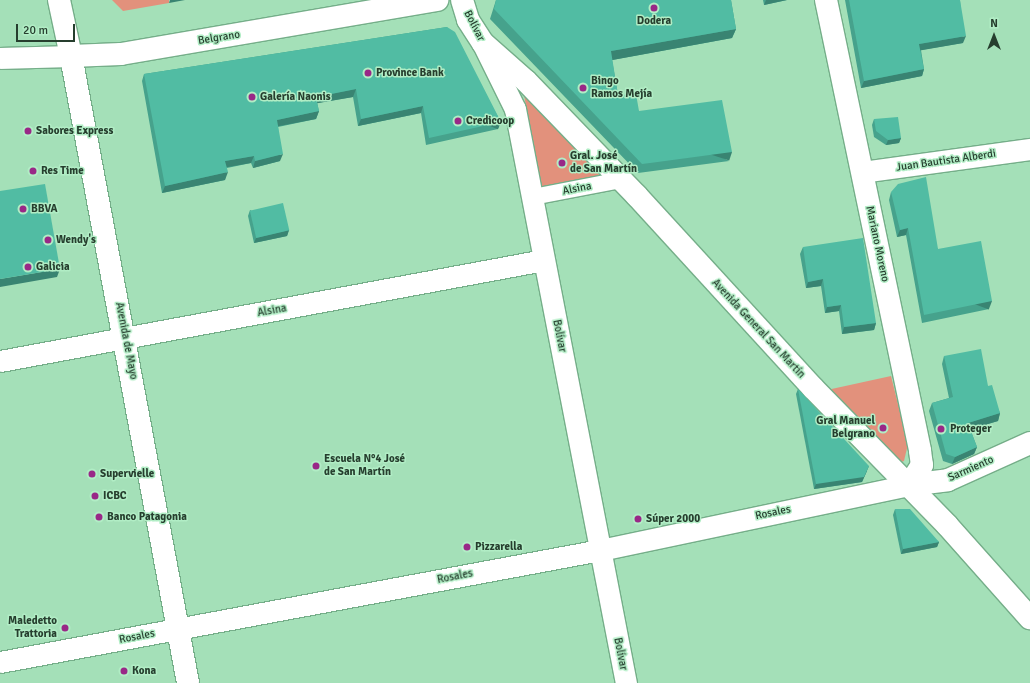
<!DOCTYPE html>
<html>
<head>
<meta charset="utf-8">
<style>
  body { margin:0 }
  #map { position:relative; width:1030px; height:683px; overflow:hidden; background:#a4e0b8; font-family:Signika,sans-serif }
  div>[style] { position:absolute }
  .green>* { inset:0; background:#e2917c }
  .roads { filter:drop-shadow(1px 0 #75ae89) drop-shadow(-1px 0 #75ae89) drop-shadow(0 1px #75ae89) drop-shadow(0 -1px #75ae89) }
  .pedestrian>* { height:16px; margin:-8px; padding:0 8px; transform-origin:8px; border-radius:8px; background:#fff }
  .minor>* { height:21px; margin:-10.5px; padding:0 10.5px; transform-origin:10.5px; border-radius:10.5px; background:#fff }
  .tertiary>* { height:22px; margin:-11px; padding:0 11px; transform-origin:11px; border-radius:11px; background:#fff }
  .secondary>* { height:22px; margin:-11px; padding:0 11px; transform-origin:11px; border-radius:11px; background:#fff }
  .primary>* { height:22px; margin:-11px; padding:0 11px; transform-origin:11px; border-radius:11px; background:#fff }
  .wall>* { inset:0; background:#46a28c }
  .shaded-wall>* { inset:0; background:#398472; transform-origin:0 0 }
  .building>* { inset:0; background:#51bca3; transform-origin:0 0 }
  .dots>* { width:11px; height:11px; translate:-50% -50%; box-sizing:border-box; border:2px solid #b1edc5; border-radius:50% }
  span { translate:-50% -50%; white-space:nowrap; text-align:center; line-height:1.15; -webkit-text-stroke:3px #b1edc5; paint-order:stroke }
  .poi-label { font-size:11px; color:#263e2e; font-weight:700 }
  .left { translate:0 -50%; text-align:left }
  .right { translate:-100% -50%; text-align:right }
  .street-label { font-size:11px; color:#263e2e }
  .north { position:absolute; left:974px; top:16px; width:40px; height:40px; -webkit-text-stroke:3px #b1edc5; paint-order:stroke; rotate:0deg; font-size:11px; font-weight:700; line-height:16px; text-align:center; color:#263e2e }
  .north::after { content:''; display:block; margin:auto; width:14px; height:18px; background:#263e2e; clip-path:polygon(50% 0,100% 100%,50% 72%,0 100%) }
  .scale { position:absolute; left:16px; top:24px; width:59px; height:18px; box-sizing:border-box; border:2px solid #263e2e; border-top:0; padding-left:5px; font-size:12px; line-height:14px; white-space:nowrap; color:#263e2e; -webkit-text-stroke:3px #b1edc5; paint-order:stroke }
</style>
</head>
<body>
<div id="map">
  <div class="green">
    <div style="clip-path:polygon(112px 0,169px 0,169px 3px,123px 11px)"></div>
    <div style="clip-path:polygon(524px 95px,529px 97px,601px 177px,544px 202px)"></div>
    <div style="clip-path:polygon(891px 376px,908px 444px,904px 461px,896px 464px,827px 390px)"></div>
  </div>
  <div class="roads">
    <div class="pedestrian">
      <div style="left:533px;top:197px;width:90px;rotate:-10.9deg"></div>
    </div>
    <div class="minor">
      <div style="left:483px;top:44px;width:72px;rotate:63.8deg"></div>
      <div style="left:515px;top:109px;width:585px;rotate:79.06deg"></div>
      <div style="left:0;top:58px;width:71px;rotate:-1.6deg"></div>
      <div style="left:862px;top:172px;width:170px;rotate:-7.8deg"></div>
      <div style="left:0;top:361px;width:553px;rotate:-10.52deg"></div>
      <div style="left:0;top:662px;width:610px;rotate:-10.57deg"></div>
      <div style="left:600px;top:550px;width:316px;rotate:-11.9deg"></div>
    </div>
    <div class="tertiary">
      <div style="left:462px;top:0;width:21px;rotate:73deg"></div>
      <div style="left:468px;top:20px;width:27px;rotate:57deg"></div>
      <div style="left:483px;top:43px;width:57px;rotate:41.5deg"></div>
      <div style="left:526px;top:81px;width:160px;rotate:46deg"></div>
      <div style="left:637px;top:196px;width:260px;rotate:47.5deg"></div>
      <div style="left:813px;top:388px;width:192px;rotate:45.6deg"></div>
      <div style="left:947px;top:525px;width:125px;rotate:48.3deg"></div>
      <div style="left:826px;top:0;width:461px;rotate:78.2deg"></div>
      <div style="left:920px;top:451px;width:14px;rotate:82deg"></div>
      <div style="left:922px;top:465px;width:24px;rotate:123deg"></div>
      <div style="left:909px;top:485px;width:39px;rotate:-7deg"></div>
      <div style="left:948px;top:480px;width:90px;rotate:-24.3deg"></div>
    </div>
    <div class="secondary">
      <div style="left:71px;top:56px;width:638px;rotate:79.43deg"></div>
    </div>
    <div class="primary">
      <div style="left:59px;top:0;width:57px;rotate:77.9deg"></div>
      <div style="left:71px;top:56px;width:50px;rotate:-2.3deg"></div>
      <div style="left:121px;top:54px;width:321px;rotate:-9.7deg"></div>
    </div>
  </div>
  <div class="wall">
    <div style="clip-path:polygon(496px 0,731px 0,736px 29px,732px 38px,612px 60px,618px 95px,639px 111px,729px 161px,638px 173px,490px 19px)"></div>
    <div style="clip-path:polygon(763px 0,787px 0,764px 5px)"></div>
    <div style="clip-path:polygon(845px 0,960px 0,963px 43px,921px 50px,924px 69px,922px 76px,861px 88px)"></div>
    <div style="clip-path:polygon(447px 27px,501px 122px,498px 129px,426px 145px,421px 113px,358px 126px,353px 97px,317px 103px,319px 111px,316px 119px,278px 127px,280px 161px,253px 168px,251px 163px,227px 168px,225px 180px,162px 193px,142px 81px,144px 74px)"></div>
    <div style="clip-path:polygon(874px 119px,901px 138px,899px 143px,886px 145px,874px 137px,872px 125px)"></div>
    <div style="clip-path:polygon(891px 192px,938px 249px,989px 309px,922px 323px,906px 235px,897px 237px,889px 200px)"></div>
    <div style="clip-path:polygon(250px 210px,289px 230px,287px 236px,254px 243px,248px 216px)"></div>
    <div style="clip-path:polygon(803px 247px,876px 323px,874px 330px,842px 334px,839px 311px,825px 313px,821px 286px,806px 288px,800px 254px)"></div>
    <div style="clip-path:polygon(944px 356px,988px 386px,1000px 413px,998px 421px,970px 429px,977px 447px,974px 454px,952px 464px,943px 461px,929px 411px,932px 403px,949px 398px,942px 364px)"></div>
    <div style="clip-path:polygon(798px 389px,867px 471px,862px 482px,814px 489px,796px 394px)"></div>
    <div style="clip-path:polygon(895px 509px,939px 542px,937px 547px,901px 554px,893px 515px)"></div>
  </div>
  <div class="shaded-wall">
    <div style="clip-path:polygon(170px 0,185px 0,169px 3px)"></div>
    <div style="clip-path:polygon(766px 0,787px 0,764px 5px)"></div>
    <div style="clip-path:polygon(736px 29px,732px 38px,607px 61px,611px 51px)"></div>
    <div style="clip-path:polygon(966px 36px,963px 43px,917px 51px,919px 44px)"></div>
    <div style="clip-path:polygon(924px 69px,922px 76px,861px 88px,864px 81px)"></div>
    <div style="clip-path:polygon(356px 89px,353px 97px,313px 104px,316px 97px)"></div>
    <div style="clip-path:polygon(423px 106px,421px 113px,358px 126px,361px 119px)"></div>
    <div style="clip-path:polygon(319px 111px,316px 119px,274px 127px,277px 120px)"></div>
    <div style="left:501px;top:122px;width:8px;height:74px;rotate:113deg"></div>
    <div style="clip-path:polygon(901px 138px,899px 143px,886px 145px,888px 140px)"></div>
    <div style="left:732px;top:152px;width:9px;height:91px;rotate:108deg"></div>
    <div style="clip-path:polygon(283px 154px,280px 161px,253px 168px,255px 161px)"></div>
    <div style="clip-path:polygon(254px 156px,251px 163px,222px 168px,225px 161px)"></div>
    <div style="clip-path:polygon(228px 172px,225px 180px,162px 193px,165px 186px)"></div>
    <div style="clip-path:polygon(908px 228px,906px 235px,897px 237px,900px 230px)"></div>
    <div style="clip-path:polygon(289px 230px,287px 236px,254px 243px,256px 238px)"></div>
    <div style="clip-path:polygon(60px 269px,57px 277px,0 287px,0 279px)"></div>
    <div style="clip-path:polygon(823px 279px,821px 286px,806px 288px,808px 282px)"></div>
    <div style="left:992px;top:301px;width:9px;height:69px;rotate:111deg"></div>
    <div style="clip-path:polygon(841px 305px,839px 311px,825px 313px,827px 307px)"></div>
    <div style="clip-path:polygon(876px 323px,874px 330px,842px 334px,844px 327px)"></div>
    <div style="clip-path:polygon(1000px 413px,998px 421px,965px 431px,968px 423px)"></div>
    <div style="clip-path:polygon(977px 447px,974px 454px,952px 464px,955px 457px)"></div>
    <div style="clip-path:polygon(869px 466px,862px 482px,814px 489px,816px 484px)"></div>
    <div style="clip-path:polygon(939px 542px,937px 547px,901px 554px,903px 549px)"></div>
  </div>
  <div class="building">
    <div style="clip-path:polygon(496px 0,731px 0,736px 29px,611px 51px,618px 95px,636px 94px,639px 111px,722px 100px,732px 152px,642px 164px,494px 9px)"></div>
    <div style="clip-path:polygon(849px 0,960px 0,966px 36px,919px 44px,924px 69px,864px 81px)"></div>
    <div style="clip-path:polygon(447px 27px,455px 32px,501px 122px,429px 138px,423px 106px,361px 119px,356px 89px,316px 97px,319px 111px,277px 120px,283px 154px,255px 161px,254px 156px,225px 161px,228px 172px,165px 186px,144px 74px)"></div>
    <div style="clip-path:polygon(898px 117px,901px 138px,888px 140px,876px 131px,874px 119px)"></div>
    <div style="clip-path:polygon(926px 177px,938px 249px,981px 241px,992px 301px,924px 315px,908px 228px,900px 230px,891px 192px,898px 184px)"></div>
    <div style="clip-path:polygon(45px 184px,60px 269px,0 279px,0 191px)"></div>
    <div style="left:283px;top:203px;width:28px;height:34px;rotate:77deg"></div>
    <div style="clip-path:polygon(863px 238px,876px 323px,844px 327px,841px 305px,827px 307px,823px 279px,808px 282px,803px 247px)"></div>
    <div style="clip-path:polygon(981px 349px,988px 386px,992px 385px,1000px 413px,968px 423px,977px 447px,955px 457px,946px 454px,932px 403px,953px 397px,944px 356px)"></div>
    <div style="clip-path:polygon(798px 389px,869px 466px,864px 477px,816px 484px)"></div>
    <div style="clip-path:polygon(895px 509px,910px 509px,939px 542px,903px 549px)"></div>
  </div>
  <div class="dots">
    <div style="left:654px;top:8px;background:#992887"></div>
    <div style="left:368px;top:73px;background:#992887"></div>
    <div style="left:583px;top:88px;background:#992887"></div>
    <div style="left:252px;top:97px;background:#992887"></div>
    <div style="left:458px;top:121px;background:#992887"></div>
    <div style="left:28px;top:131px;background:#992887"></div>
    <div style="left:562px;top:163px;background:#992887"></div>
    <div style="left:33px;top:171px;background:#992887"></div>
    <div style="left:23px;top:209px;background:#992887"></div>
    <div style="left:48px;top:240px;background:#992887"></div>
    <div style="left:28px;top:267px;background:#992887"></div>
    <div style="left:883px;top:428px;background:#992887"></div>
    <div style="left:941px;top:429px;background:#992887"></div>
    <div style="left:316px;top:466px;background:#992887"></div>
    <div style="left:92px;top:474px;background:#992887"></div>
    <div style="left:95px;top:496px;background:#992887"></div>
    <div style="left:99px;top:517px;background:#992887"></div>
    <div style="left:638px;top:519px;background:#992887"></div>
    <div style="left:467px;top:547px;background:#992887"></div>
    <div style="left:65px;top:628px;background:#992887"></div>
    <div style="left:124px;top:671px;background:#992887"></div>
  </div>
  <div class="poi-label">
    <span style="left:654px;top:21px">Dodera</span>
    <span class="left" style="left:376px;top:73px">Province Bank</span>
    <span class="left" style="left:591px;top:88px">Bingo<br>Ramos Mejía</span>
    <span class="left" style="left:260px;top:97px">Galería Naonis</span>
    <span class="left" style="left:466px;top:121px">Credicoop</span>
    <span class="left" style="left:36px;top:131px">Sabores Express</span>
    <span class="left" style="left:570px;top:163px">Gral. José<br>de San Martín</span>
    <span class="left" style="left:41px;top:171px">Res Time</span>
    <span class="left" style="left:31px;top:209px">BBVA</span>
    <span class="left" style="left:56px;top:240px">Wendy's</span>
    <span class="left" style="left:36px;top:267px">Galicia</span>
    <span class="right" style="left:875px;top:428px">Gral Manuel<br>Belgrano</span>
    <span class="left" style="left:950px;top:429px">Proteger</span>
    <span class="left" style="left:324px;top:466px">Escuela N°4 José<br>de San Martín</span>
    <span class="left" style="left:100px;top:474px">Supervielle</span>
    <span class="left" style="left:103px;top:496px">ICBC</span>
    <span class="left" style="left:107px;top:517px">Banco Patagonia</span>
    <span class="left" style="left:646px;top:519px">Súper 2000</span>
    <span class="left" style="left:475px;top:547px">Pizzarella</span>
    <span class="right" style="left:57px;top:628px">Maledetto<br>Trattoria</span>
    <span class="left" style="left:132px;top:671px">Kona</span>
  </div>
  <div class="street-label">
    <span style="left:474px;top:26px;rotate:63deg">Bolívar</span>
    <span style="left:219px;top:38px;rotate:-9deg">Belgrano</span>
    <span style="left:946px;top:161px;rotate:-8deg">Juan Bautista Alberdi</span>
    <span style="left:577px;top:189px;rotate:-11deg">Alsina</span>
    <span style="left:877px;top:244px;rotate:78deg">Mariano Moreno</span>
    <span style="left:272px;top:311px;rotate:-10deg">Alsina</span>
    <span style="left:758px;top:329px;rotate:47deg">Avenida General San Martín</span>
    <span style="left:559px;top:336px;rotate:79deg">Bolívar</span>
    <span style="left:126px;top:341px;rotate:79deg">Avenida de Mayo</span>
    <span style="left:971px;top:469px;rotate:-24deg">Sarmiento</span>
    <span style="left:773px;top:513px;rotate:-12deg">Rosales</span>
    <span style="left:455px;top:577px;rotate:-11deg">Rosales</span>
    <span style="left:137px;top:637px;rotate:-11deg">Rosales</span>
    <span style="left:620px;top:654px;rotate:79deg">Bolívar</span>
  </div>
  <div class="north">N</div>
  <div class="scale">20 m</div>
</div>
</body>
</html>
